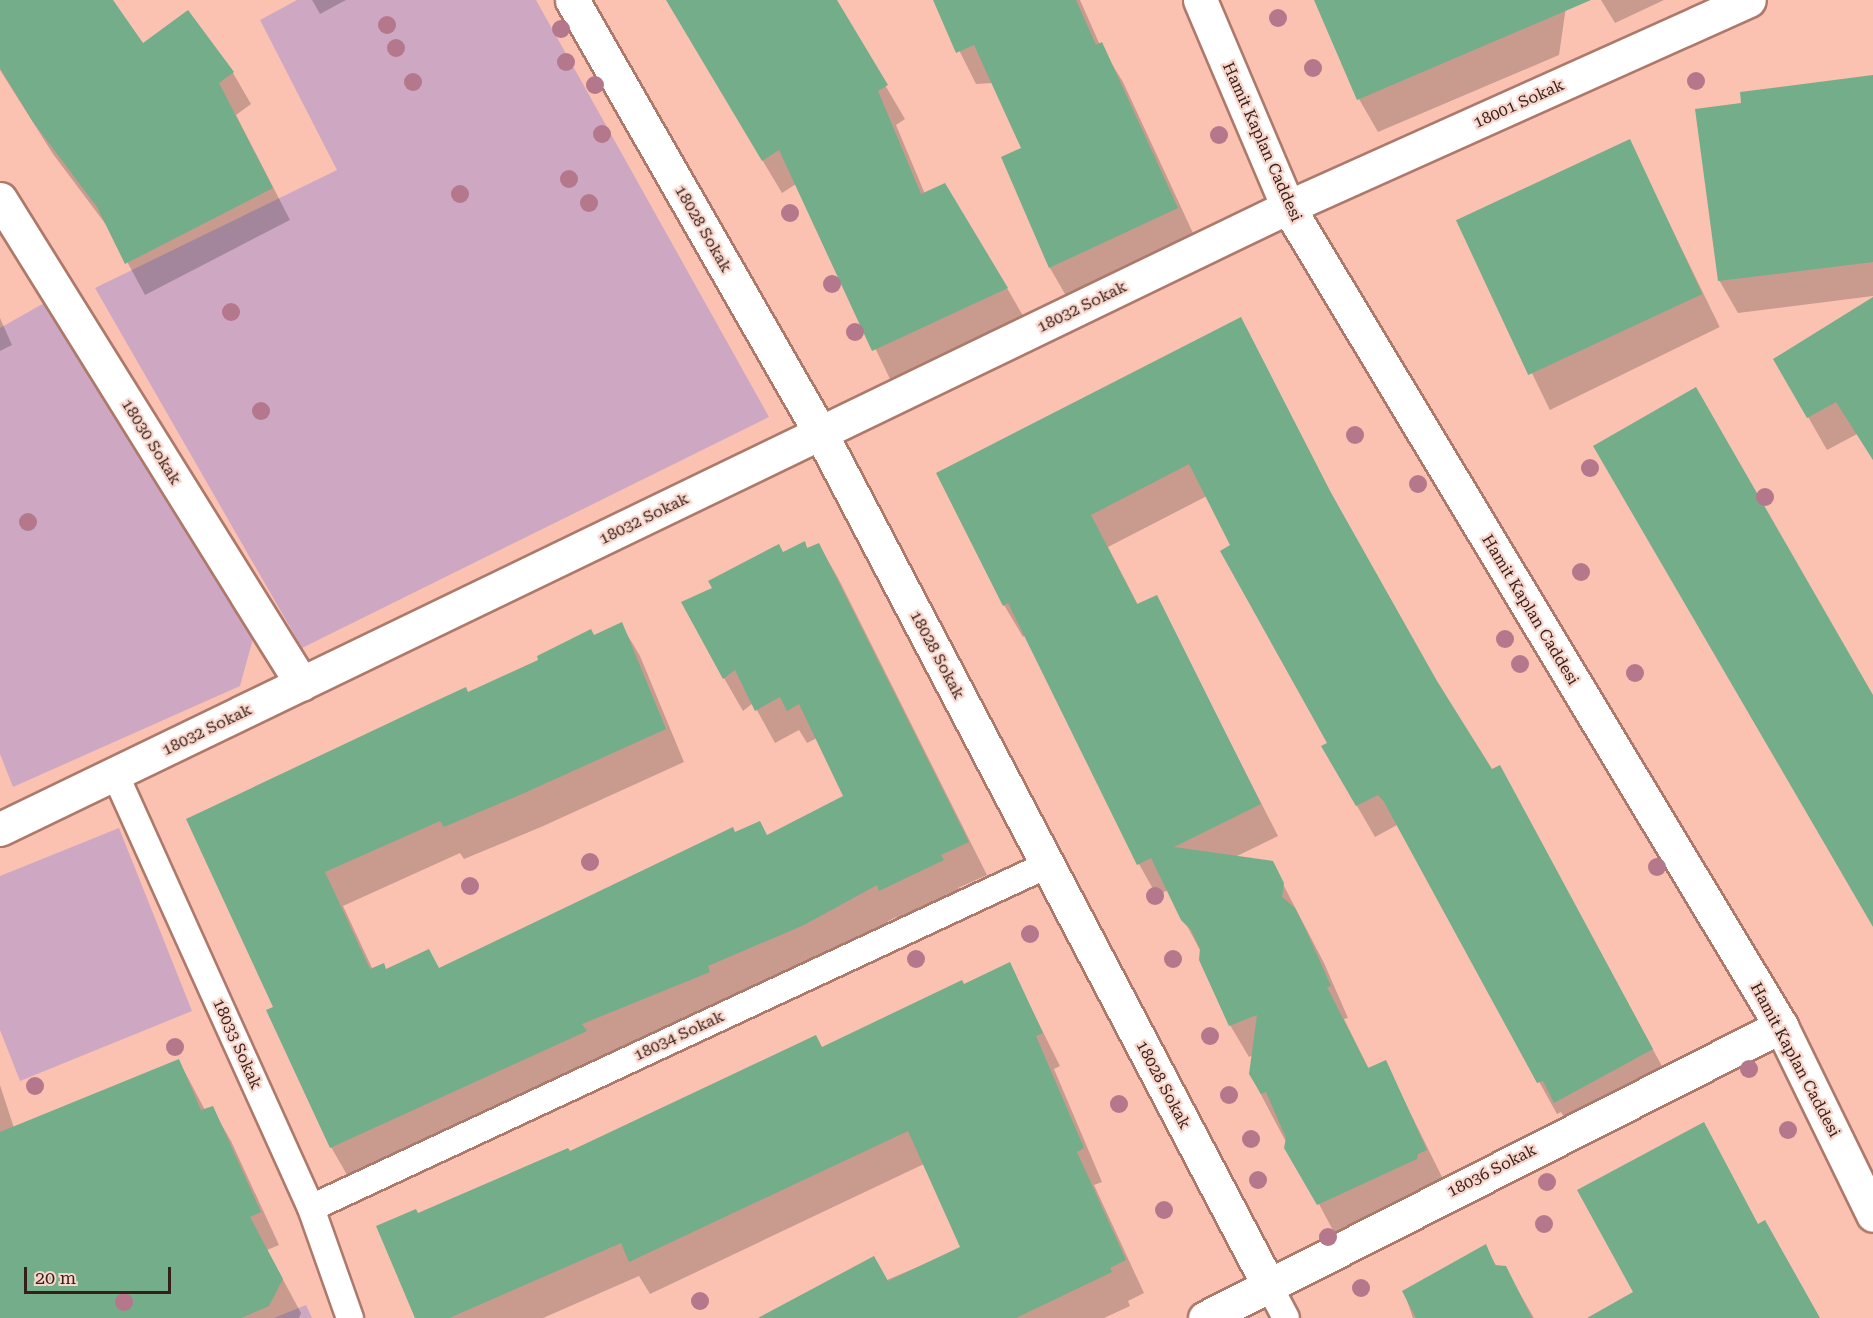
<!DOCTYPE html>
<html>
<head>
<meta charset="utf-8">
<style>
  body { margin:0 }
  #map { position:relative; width:1873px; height:1318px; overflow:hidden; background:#fbc2b2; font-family:"Roboto Serif",serif }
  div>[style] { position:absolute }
  .green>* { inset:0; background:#cea8c3 }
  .shadow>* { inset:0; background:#0003; transform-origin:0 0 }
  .building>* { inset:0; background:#73ad89; transform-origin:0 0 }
  .roads { filter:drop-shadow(2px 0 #ad796a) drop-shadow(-2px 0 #ad796a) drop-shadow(0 2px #ad796a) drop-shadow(0 -2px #ad796a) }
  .lane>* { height:26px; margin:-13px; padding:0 13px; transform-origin:13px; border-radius:13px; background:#fff }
  .street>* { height:33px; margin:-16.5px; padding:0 16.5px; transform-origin:16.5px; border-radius:16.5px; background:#fff }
  .secondary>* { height:33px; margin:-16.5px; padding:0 16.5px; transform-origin:16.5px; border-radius:16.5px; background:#fff }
  .trees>* { width:18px; height:18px; margin:-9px; border-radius:50%; background:#b4778b }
  span { translate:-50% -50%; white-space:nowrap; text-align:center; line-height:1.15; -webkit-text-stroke:4.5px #f9d6cc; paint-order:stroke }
  .street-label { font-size:16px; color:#341f19 }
  .scale { position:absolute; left:24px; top:1267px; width:147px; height:27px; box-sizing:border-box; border:3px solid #341f19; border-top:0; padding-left:8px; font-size:18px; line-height:21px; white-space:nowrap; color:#341f19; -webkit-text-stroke:4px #f9d6cc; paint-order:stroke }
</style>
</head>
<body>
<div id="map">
  <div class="green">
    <div style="clip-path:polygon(297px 0,536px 0,769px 417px,302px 648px,95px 288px,337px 170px,260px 20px)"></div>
    <div style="clip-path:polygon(46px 302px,254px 635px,240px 686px,13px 787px,0 754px,0 328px)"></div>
    <div style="clip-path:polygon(119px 828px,192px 1011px,20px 1081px,0 1030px,0 876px)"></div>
    <div style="clip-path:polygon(306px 1305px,312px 1318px,274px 1318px)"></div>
  </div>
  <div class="shadow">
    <div style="clip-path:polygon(0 0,111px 0,143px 45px,233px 73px,251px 104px,236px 115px,290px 220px,145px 295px,110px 230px,53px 154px,0 70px)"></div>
    <div style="clip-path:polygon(312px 0,346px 0,320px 14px)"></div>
    <div style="clip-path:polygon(667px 0,835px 0,905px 119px,896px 125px,925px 194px,1007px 288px,1026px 321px,892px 383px,796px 184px,782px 193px)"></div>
    <div style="clip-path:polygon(934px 0,1080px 0,1100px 45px,1123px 82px,1199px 246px,1072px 306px,1050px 268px,1003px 158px,1023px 148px,993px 83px,976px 84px)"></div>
    <div style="clip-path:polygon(1315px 0,1567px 0,1559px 55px,1378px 132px,1359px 99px)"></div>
    <div style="clip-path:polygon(1601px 0,1664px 0,1615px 23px)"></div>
    <div style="clip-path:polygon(1873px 76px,1873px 296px,1738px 313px,1719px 280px,1743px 104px)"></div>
    <div style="left:1629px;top:141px;width:207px;height:189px;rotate:64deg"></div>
    <div style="clip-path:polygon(1873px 299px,1873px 460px,1857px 434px,1827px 450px,1775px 359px)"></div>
    <div style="clip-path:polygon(0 318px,12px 345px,0 351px)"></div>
    <div style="clip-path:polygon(1241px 319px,1347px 524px,1440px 688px,1492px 771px,1517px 798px,1670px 1081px,1574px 1134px,1561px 1112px,1557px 1114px,1397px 825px,1375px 837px,1323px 747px,1329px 744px,1207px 496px,1108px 547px,1138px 605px,1156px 597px,1278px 836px,1235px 857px,1272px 863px,1324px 963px,1348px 1018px,1344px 1019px,1369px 1069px,1385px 1062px,1444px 1181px,1336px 1236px,1250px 1074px,1253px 1055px,1249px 1057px,1230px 1025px,1201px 952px,1168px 890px,1157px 896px,1139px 864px,1025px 635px,1023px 637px,1004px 605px)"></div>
    <div style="clip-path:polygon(804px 543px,808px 549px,819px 545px,838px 578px,987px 875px,958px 888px,961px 893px,899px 923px,896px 917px,823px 958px,726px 999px,727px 1005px,600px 1057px,604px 1065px,350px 1180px,331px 1147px,275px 1008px,188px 820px,621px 624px,640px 656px,684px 762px,541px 827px,464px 859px,460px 853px,343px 906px,373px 970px,440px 969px,735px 833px,767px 837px,845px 796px,817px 738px,807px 743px,799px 730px,775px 743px,753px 703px,743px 711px,724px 678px,783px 554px)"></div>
    <div style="clip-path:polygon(1009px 964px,1060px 1066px,1054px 1069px,1102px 1182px,1094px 1185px,1144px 1293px,1128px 1301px,1130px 1306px,1104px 1318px,798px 1318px,962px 1248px,924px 1164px,650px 1294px,639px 1276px,543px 1318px,416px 1318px,417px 1215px,822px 1048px)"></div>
    <div style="clip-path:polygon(179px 1061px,205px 1110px,212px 1108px,231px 1141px,279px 1245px,267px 1250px,301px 1313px,299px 1318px,0 1318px,0 1085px,14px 1128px)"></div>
    <div style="clip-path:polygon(1485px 1246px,1497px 1267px,1505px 1268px,1534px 1318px,1413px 1318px,1404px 1292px)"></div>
  </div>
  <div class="building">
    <div style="clip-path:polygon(0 0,113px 0,143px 43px,188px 10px,234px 72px,219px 83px,273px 188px,125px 264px,97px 207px,33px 122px,0 68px)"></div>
    <div style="clip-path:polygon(666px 0,837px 0,888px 85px,878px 91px,921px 194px,945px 183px,1008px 288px,872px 351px,779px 150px,762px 161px)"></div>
    <div style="clip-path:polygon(933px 0,1076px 0,1096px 45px,1102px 42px,1178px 208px,1049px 268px,1001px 157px,1021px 148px,974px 45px,956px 53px)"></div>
    <div style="clip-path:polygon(1314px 0,1591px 0,1357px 100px)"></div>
    <div style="clip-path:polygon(1873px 75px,1873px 262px,1718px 281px,1695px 109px,1741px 103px,1740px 92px)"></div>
    <div style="left:1630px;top:139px;width:171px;height:192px;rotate:65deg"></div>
    <div style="clip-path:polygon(1873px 297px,1873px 460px,1836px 402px,1807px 418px,1773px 359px)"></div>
    <div style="clip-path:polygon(1241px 317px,1330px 491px,1437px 681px,1492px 769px,1500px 765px,1653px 1049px,1554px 1103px,1543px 1081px,1537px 1083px,1384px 802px,1378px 795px,1356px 806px,1321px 746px,1327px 743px,1220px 551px,1230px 545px,1189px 464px,1091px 515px,1137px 604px,1157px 595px,1261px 804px,1174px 847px,1273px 861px,1284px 883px,1282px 897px,1295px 908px,1306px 930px,1331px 986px,1327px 987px,1368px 1068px,1386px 1060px,1427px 1150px,1418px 1154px,1417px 1159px,1317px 1205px,1284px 1148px,1286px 1138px,1266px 1092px,1261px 1094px,1249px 1074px,1257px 1015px,1229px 1026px,1199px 960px,1200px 949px,1191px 930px,1181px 920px,1151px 858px,1137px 865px,1008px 603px,1003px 606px,936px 473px)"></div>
    <div style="clip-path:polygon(1696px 387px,1873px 695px,1873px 927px,1593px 446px)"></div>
    <div style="clip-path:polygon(805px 541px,807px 548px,819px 543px,969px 842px,941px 855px,944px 860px,879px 891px,877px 885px,804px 925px,708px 966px,710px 972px,582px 1024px,587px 1031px,330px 1148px,266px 1010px,273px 1007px,186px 819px,427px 705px,466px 687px,468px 692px,538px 660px,537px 656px,591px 629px,594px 635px,622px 622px,666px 729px,522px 794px,444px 827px,440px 821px,325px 872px,370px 969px,384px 963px,386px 969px,429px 949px,439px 968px,733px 827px,735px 832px,760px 821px,767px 835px,843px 796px,799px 704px,787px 711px,780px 697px,755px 711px,735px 670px,723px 679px,681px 602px,712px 588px,708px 581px,779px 544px,783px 552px)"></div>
    <div style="clip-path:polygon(1010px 962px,1043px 1033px,1036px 1036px,1084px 1148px,1077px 1152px,1126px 1260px,1110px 1268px,1112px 1272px,1016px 1318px,758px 1318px,874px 1256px,888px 1281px,960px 1247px,908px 1131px,629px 1262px,621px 1243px,449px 1318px,415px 1318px,376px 1226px,416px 1209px,418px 1213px,568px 1148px,570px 1151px,816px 1035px,822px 1047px,962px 980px,964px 984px)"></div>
    <div style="clip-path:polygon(179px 1059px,201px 1110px,213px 1106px,261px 1212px,250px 1217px,283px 1279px,269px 1306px,241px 1318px,0 1318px,0 1132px)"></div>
    <div style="clip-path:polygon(1704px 1122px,1758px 1224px,1765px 1220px,1820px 1318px,1587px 1318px,1633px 1292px,1577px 1190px)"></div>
    <div style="clip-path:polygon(1486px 1244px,1495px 1265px,1506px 1266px,1532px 1318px,1416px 1318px,1402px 1291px)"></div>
  </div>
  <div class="roads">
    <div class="lane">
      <div style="left:115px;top:774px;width:476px;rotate:65.7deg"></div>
      <div style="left:311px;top:1208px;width:117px;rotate:70.5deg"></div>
      <div style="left:311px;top:1208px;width:812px;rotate:-24.99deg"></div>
      <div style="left:1268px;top:1284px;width:38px;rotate:62deg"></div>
    </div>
    <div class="street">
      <div style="left:572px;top:0;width:500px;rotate:60.16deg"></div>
      <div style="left:821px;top:434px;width:960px;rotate:62.26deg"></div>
      <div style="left:0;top:199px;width:571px;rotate:58.09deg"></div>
      <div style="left:0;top:829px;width:1430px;rotate:-25.78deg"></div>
      <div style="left:1288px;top:207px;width:505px;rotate:-24.18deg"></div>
      <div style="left:1205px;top:1318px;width:646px;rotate:-26.88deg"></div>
    </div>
    <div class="secondary">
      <div style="left:1200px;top:0;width:225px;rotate:67deg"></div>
      <div style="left:1288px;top:207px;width:956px;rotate:58.95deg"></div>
      <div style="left:1781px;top:1026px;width:210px;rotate:64deg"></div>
    </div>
  </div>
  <div class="trees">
    <div style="left:1278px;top:18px"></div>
    <div style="left:387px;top:25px"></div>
    <div style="left:561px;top:29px"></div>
    <div style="left:396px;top:48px"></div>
    <div style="left:566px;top:62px"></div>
    <div style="left:1313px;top:68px"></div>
    <div style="left:1696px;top:81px"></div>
    <div style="left:413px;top:82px"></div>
    <div style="left:595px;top:85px"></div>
    <div style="left:602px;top:134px"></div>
    <div style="left:1219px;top:135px"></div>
    <div style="left:569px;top:179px"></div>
    <div style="left:460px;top:194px"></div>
    <div style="left:589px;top:203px"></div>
    <div style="left:790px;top:213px"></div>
    <div style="left:832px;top:284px"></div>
    <div style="left:231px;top:312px"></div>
    <div style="left:855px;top:332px"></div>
    <div style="left:261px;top:411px"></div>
    <div style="left:1355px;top:435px"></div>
    <div style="left:1590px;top:468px"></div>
    <div style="left:1418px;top:484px"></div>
    <div style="left:1765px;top:497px"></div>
    <div style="left:28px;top:522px"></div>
    <div style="left:1581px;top:572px"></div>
    <div style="left:1505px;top:639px"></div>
    <div style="left:1520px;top:664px"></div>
    <div style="left:1635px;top:673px"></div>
    <div style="left:590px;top:862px"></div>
    <div style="left:1657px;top:867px"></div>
    <div style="left:470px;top:886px"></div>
    <div style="left:1155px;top:896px"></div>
    <div style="left:1030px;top:934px"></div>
    <div style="left:916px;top:959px"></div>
    <div style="left:1173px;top:959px"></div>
    <div style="left:1210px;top:1036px"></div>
    <div style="left:175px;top:1047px"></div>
    <div style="left:1749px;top:1069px"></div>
    <div style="left:35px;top:1086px"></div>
    <div style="left:1229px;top:1095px"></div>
    <div style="left:1119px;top:1104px"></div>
    <div style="left:1788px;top:1130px"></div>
    <div style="left:1251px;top:1139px"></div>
    <div style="left:1258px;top:1180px"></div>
    <div style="left:1547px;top:1182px"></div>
    <div style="left:1164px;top:1210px"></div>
    <div style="left:1544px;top:1224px"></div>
    <div style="left:1328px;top:1237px"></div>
    <div style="left:1361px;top:1288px"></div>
    <div style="left:700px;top:1301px"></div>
    <div style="left:124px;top:1302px"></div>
  </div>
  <div class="street-label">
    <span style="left:1519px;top:104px;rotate:-24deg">18001 Sokak</span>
    <span style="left:1262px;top:142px;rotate:66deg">Hamit Kaplan Caddesi</span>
    <span style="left:703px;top:229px;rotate:60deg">18028 Sokak</span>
    <span style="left:1082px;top:307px;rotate:-26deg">18032 Sokak</span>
    <span style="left:151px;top:442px;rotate:58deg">18030 Sokak</span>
    <span style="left:644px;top:519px;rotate:-26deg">18032 Sokak</span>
    <span style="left:1530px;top:610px;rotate:59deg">Hamit Kaplan Caddesi</span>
    <span style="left:937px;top:655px;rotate:62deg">18028 Sokak</span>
    <span style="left:207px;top:730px;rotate:-26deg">18032 Sokak</span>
    <span style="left:679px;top:1036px;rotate:-25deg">18034 Sokak</span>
    <span style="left:237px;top:1044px;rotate:66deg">18033 Sokak</span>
    <span style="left:1795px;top:1060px;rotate:62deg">Hamit Kaplan Caddesi</span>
    <span style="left:1163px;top:1085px;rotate:62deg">18028 Sokak</span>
    <span style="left:1492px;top:1171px;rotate:-27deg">18036 Sokak</span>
  </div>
  <div class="scale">20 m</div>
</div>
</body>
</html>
